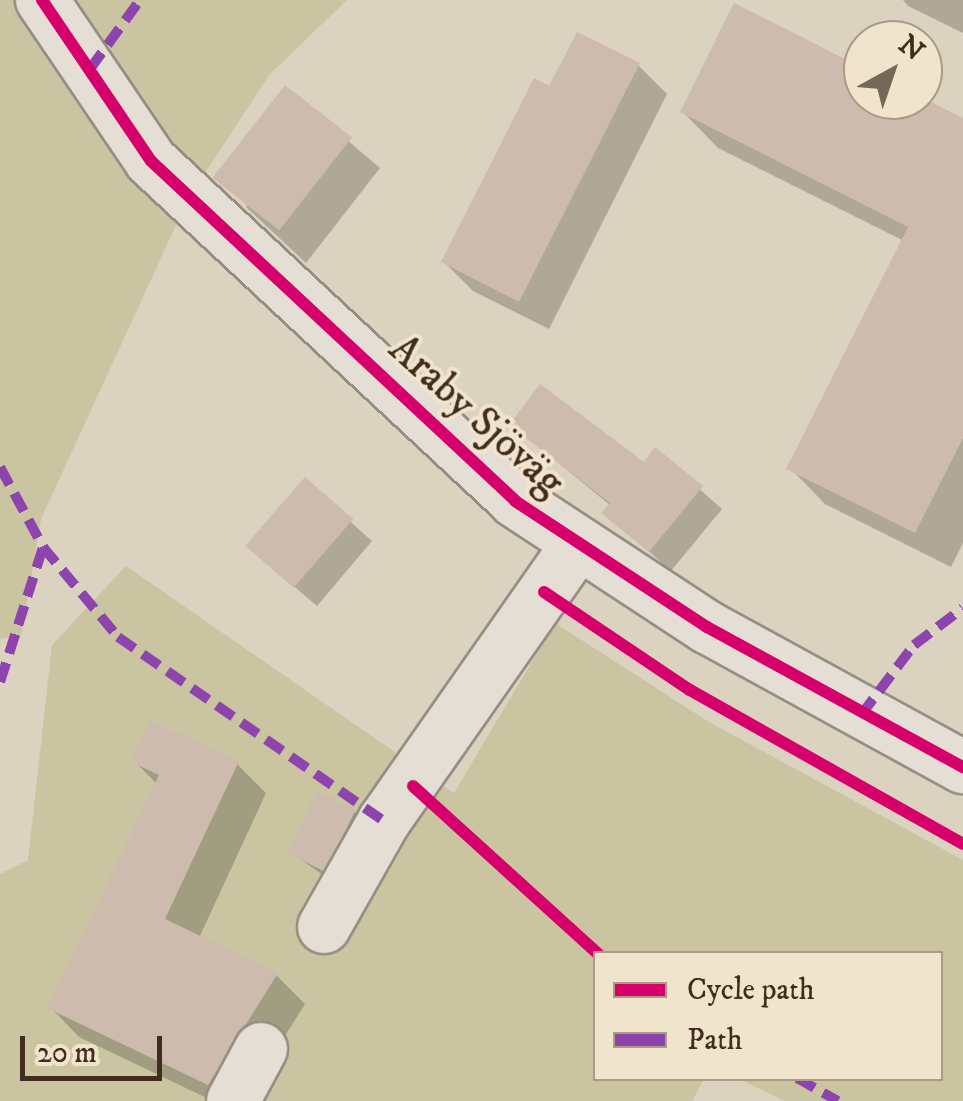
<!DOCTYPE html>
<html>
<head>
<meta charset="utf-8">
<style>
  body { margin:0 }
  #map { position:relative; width:963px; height:1101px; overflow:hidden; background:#dbd2bf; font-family:"IM FELL DW Pica",serif }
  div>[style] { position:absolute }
  .green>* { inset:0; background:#cac5a0 }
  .shadow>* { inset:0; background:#0003 }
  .building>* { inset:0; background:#cdbbad; transform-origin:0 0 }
  .roads { filter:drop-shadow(2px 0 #968e82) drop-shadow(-2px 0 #968e82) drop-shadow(0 2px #968e82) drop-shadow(0 -2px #968e82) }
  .minor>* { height:52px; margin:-26px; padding:0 26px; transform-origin:26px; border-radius:26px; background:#e4ded4 }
  .quiet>* { height:10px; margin-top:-5px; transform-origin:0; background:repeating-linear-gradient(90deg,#8e44ad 0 20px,transparent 0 30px) }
  .cycleway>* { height:12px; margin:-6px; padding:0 6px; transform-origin:6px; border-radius:6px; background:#d6006c }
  span { translate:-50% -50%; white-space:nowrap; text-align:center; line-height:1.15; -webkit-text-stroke:8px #f0e4cd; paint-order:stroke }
  .street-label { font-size:42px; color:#412d1f }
  .legend { position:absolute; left:593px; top:951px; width:350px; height:130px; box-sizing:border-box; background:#f0e4cd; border:2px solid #aa9b87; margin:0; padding:12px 18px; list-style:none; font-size:30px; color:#412d1f }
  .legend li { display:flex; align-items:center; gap:20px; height:50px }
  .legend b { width:50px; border:2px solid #aa9b87 }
  .north { position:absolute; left:843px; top:20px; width:100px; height:100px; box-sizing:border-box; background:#f0e4cd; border:2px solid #aa9b87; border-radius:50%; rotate:40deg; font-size:28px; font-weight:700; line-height:40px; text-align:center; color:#412d1f }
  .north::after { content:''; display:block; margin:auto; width:35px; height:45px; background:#776757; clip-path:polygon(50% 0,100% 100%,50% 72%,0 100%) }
  .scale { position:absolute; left:20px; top:1036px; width:142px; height:45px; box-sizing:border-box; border:5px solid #412d1f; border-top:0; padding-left:12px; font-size:30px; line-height:35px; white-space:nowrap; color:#412d1f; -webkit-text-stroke:8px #f0e4cd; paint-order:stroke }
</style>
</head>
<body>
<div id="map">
  <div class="green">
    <div style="clip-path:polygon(0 0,347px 0,269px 75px,188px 199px,41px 519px,21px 636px,0 639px)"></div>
    <div style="clip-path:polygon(126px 566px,454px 793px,555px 623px,709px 722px,963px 860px,963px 1101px,785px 1101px,739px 1079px,940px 1078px,940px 954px,596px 954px,596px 1078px,704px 1079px,692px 1101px,0 1101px,0 874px,28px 860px,52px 645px)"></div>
  </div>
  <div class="shadow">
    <div style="clip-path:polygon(903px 0,963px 0,963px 33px,908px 6px)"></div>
    <div style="clip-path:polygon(638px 65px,667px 94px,549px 329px,473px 291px,444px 262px,551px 90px)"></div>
    <div style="clip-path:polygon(863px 71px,863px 100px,963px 121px,963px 543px,951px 567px,825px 504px,790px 468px,904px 241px,718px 148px,683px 112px)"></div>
    <div style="clip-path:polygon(286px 88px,380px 168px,306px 263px,246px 207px)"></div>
    <div style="clip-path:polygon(512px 425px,644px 465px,656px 451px,722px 509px,671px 571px,605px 513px,611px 506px)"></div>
    <div style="clip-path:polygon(305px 481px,372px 541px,317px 606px,270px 566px)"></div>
    <div style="clip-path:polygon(134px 761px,237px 764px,266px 793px,199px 938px,276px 975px,305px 1004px,244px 1101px,213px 1101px,79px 1037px,50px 1007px,157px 784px)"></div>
    <div style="clip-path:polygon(354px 812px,375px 832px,343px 889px,290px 852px)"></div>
  </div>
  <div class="building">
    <div style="clip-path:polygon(734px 3px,863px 68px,863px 100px,923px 98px,963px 118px,963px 438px,915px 533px,786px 469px,908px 227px,680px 112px)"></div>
    <div style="clip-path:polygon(577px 32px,640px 63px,519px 302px,441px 262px,534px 78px,549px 86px)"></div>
    <div style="left:285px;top:85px;width:85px;height:118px;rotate:38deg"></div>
    <div style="clip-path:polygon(540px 384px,644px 462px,655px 447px,703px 486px,649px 552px,601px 513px,610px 503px,509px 425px)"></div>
    <div style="left:305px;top:477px;width:64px;height:91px;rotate:41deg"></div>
    <div style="clip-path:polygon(150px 720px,239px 761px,165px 919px,278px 973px,208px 1085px,47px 1008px,159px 775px,131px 762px)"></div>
    <div style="left:317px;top:791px;width:43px;height:69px;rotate:26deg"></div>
  </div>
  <div class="roads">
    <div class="minor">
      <div style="left:42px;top:0;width:194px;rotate:55.9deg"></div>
      <div style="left:151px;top:161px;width:498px;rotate:43deg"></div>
      <div style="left:515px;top:501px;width:230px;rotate:33.3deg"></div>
      <div style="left:707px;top:627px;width:292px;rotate:28.7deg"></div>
      <div style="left:324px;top:927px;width:122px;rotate:-60.5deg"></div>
      <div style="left:384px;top:821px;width:335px;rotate:-55deg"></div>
      <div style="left:233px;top:1101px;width:59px;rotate:-61.7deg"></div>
    </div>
  </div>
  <div class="quiet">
    <div style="left:90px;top:69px;width:85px;rotate:-54.1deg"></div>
    <div style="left:0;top:467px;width:91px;rotate:61.7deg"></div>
    <div style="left:43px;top:547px;width:117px;rotate:50.2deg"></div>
    <div style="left:118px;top:637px;width:323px;rotate:34.7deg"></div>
    <div style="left:0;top:682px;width:142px;rotate:-72.3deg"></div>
    <div style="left:861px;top:715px;width:88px;rotate:-52.9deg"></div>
    <div style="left:914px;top:645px;width:61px;rotate:-37.1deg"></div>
    <div style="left:797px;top:1078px;width:47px;rotate:29.3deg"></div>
  </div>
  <div class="cycleway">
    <div style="left:42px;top:0;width:194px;rotate:55.9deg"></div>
    <div style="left:151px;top:161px;width:498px;rotate:43deg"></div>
    <div style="left:515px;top:501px;width:230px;rotate:33.3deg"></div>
    <div style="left:707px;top:627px;width:292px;rotate:28.7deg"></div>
    <div style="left:544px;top:592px;width:176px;rotate:33.9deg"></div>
    <div style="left:690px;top:690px;width:313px;rotate:29.4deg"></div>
    <div style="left:413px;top:786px;width:250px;rotate:42.2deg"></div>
  </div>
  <div class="street-label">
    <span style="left:476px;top:416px;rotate:42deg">Araby Sjöväg</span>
  </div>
  <ul class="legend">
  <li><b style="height:12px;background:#d6006c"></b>Cycle path</li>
  <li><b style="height:12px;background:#8e44ad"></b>Path</li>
  </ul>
  <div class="north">N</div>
  <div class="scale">20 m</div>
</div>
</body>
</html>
